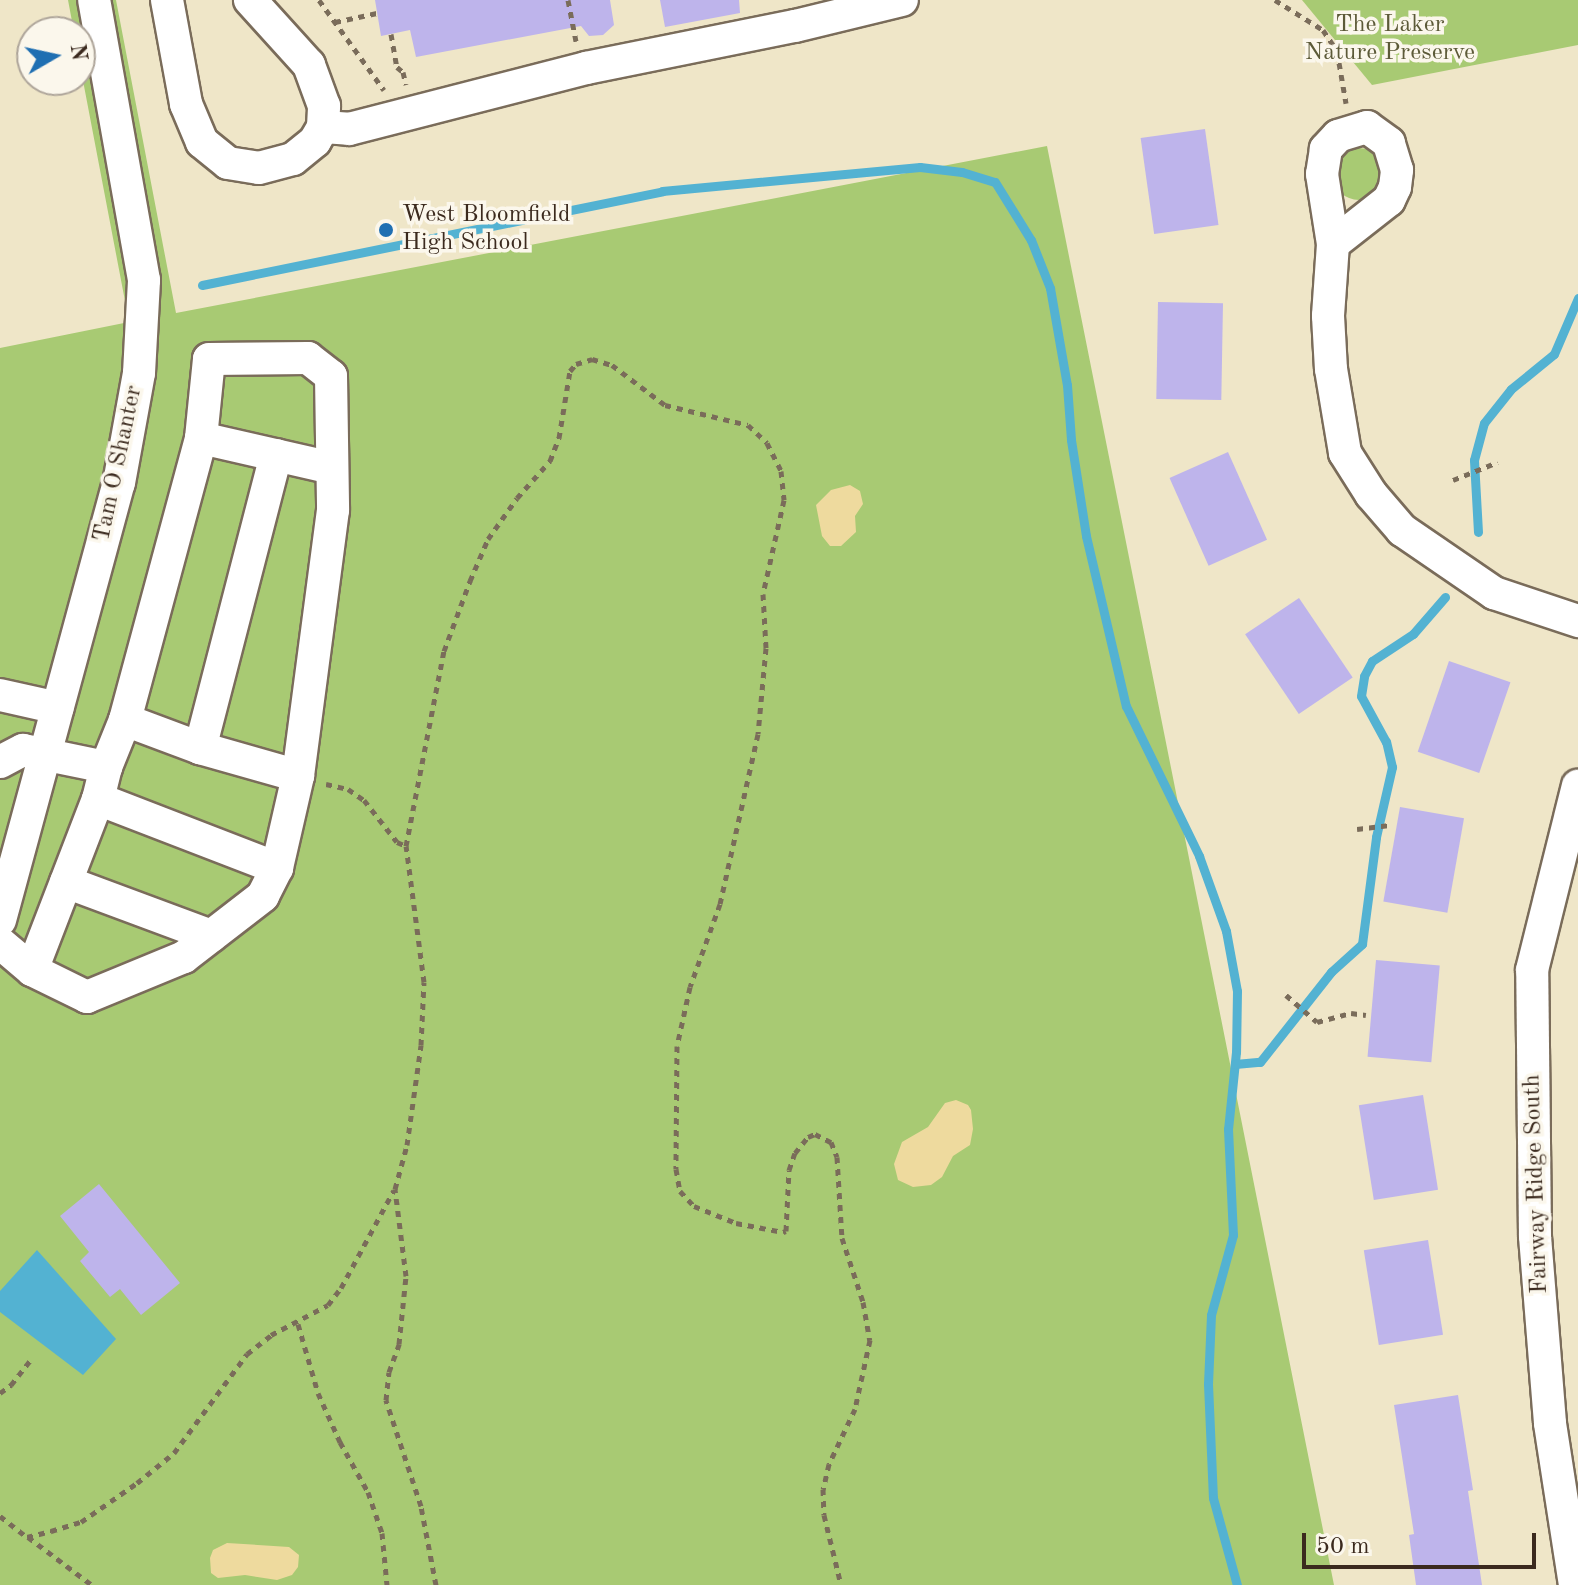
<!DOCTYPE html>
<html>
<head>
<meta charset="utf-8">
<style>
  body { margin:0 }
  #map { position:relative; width:1578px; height:1585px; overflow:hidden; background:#efe6c8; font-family:"Old Standard TT",serif }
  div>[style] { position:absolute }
  .green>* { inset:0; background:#a8ca73 }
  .round { border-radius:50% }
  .sand>* { inset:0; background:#eeda9e }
  .water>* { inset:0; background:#53b2d2 }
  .stream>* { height:9px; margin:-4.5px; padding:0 4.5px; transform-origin:4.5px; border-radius:4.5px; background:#53b2d2 }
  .building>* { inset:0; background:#beb4eb; transform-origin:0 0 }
  .path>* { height:5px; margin-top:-2.5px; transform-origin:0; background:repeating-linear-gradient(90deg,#7a6c5a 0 6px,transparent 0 12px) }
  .roads { filter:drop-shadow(2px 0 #7a6c5a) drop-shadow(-2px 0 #7a6c5a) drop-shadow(0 2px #7a6c5a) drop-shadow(0 -2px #7a6c5a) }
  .minor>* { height:32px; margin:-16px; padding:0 16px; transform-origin:16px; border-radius:16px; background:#fff }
  .dots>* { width:22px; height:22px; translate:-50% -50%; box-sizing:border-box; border:4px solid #fbf7ec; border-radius:50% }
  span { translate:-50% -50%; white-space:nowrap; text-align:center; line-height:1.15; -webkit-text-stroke:7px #fbf7ec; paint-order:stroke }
  .park-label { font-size:24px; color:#5c5a38 }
  .poi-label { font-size:24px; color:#3b2a1e }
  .left { translate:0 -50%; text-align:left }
  .street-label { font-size:24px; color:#3b2a1e }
  .north { position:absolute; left:16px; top:16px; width:80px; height:80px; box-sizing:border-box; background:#fbf7ec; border:2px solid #aea59a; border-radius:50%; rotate:81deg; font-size:22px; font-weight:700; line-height:32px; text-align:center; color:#3b2a1e }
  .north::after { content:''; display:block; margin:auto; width:28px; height:36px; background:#1f6fb2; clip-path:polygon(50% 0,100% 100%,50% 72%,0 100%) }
  .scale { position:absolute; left:1302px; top:1533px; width:234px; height:36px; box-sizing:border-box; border:4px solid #3b2a1e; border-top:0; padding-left:10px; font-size:24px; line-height:28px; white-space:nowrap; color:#3b2a1e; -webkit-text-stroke:6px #fbf7ec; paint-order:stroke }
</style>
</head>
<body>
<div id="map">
  <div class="green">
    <div style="clip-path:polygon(68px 0,116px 0,176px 313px,1047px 146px,1334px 1585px,0 1585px,0 348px,129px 322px,80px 65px,80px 32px,74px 32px)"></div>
    <div style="clip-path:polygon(1302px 0,1578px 0,1578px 45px,1372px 85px)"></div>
    <div class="round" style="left:1333px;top:148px;width:52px;height:52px"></div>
  </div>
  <div class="sand">
    <div style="clip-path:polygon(850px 485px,860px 491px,863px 504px,855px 516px,856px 532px,841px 546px,830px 546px,822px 536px,816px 505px,831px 490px)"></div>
    <div style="clip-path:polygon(956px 1100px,968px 1105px,971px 1110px,973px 1129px,970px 1145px,953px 1156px,942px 1177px,931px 1185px,913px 1187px,898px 1180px,894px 1164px,902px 1142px,928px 1127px,945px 1103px)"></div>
    <div style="clip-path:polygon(227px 1543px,289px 1547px,299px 1555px,298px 1567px,292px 1575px,277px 1580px,245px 1575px,218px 1578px,211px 1573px,210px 1558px,213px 1550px)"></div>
  </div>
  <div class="water">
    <div style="clip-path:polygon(37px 1250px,116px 1339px,83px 1375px,0 1312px,0 1291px)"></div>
  </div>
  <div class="stream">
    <div style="left:202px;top:285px;width:470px;rotate:-11.5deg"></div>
    <div style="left:662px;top:191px;width:259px;rotate:-5.3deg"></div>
    <div style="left:920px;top:167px;width:42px;rotate:6.8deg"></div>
    <div style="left:962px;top:172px;width:34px;rotate:17deg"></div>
    <div style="left:995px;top:182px;width:68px;rotate:58.2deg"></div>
    <div style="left:1031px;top:240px;width:52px;rotate:68.4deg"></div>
    <div style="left:1050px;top:288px;width:98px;rotate:80.1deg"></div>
    <div style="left:1067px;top:385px;width:55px;rotate:85.8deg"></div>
    <div style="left:1071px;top:440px;width:97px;rotate:81.1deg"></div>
    <div style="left:1086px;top:536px;width:175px;rotate:76.8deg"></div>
    <div style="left:1126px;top:706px;width:167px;rotate:64deg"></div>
    <div style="left:1199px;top:856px;width:80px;rotate:70.2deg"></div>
    <div style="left:1226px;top:931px;width:61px;rotate:79.6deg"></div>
    <div style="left:1237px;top:991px;width:61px;rotate:90.9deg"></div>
    <div style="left:1236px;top:1052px;width:77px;rotate:95.9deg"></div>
    <div style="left:1228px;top:1129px;width:106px;rotate:87.3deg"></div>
    <div style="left:1233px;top:1235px;width:83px;rotate:105.4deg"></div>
    <div style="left:1211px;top:1315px;width:69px;rotate:92.5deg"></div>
    <div style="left:1208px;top:1384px;width:114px;rotate:87.5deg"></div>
    <div style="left:1213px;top:1498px;width:90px;rotate:74.6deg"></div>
    <div style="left:1478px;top:532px;width:72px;rotate:-93.2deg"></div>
    <div style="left:1474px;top:460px;width:38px;rotate:-75deg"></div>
    <div style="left:1484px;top:423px;width:43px;rotate:-51.5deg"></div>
    <div style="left:1511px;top:389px;width:55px;rotate:-39.1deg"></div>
    <div style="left:1554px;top:354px;width:61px;rotate:-66.8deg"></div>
    <div style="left:1235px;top:1064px;width:25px;rotate:-5deg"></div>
    <div style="left:1260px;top:1062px;width:115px;rotate:-51.7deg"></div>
    <div style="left:1331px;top:972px;width:42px;rotate:-42.1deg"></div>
    <div style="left:1362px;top:944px;width:108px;rotate:-82.5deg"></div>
    <div style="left:1376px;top:837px;width:72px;rotate:-77.1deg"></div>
    <div style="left:1392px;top:767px;width:26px;rotate:-103deg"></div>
    <div style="left:1386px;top:742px;width:52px;rotate:-118.5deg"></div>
    <div style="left:1361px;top:696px;width:20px;rotate:-81deg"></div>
    <div style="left:1364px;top:676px;width:17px;rotate:-62deg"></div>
    <div style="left:1372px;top:661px;width:49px;rotate:-33.4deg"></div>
    <div style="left:1413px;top:634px;width:49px;rotate:-49.1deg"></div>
  </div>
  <div class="building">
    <div style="clip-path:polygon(375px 0,610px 0,614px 25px,603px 35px,589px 36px,581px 26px,416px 57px,410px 30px,381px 36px)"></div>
    <div style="clip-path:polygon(660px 0,739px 0,740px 13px,665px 27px)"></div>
    <div style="left:1205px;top:129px;width:97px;height:65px;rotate:82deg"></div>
    <div style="left:1158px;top:302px;width:65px;height:97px;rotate:1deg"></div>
    <div style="left:1228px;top:452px;width:96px;height:64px;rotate:66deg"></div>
    <div style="left:1299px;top:598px;width:96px;height:65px;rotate:56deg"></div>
    <div style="left:1449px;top:661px;width:65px;height:96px;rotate:19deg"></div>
    <div style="left:1400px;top:807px;width:65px;height:96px;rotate:10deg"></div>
    <div style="left:1376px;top:960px;width:64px;height:97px;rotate:5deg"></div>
    <div style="left:1423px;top:1095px;width:96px;height:65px;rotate:81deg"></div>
    <div style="clip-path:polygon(99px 1184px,180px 1283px,141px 1315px,120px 1289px,110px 1297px,80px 1261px,89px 1252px,60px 1216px)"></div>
    <div style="left:1428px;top:1240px;width:96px;height:65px;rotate:81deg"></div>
    <div style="clip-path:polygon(1458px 1395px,1473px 1490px,1468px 1491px,1482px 1585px,1416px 1585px,1409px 1535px,1414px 1534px,1394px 1405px)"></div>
  </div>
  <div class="path">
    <div style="left:319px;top:0;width:111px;rotate:54.2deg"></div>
    <div style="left:568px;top:0;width:42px;rotate:79deg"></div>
    <div style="left:1275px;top:0;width:57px;rotate:32deg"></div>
    <div style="left:1323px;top:30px;width:25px;rotate:56deg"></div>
    <div style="left:1337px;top:51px;width:53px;rotate:80.2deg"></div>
    <div style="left:335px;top:22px;width:43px;rotate:-12.1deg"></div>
    <div style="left:391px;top:34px;width:34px;rotate:80deg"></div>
    <div style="left:397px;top:67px;width:8px;rotate:40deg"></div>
    <div style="left:403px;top:72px;width:13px;rotate:77deg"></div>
    <div style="left:1453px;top:480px;width:48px;rotate:-21.8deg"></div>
    <div style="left:326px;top:784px;width:23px;rotate:13deg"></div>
    <div style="left:348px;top:789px;width:19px;rotate:35deg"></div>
    <div style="left:364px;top:800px;width:53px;rotate:51.8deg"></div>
    <div style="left:397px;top:842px;width:10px;rotate:24deg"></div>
    <div style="left:1357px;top:829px;width:35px;rotate:-7deg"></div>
    <div style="left:1286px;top:995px;width:41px;rotate:41.1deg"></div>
    <div style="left:1317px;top:1022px;width:35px;rotate:-15deg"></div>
    <div style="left:1351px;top:1013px;width:15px;rotate:8deg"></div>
    <div style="left:298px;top:1324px;width:72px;rotate:73.8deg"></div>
    <div style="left:318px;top:1393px;width:54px;rotate:65.8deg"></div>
    <div style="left:340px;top:1442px;width:57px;rotate:60.8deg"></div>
    <div style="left:368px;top:1492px;width:43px;rotate:71.1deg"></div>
    <div style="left:382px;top:1533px;width:52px;rotate:84.5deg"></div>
    <div style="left:0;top:1393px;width:14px;rotate:-36deg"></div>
    <div style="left:11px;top:1385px;width:33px;rotate:-52deg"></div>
    <div style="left:0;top:1516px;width:34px;rotate:38deg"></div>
    <div style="left:27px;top:1537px;width:25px;rotate:-14deg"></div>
    <div style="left:51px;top:1531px;width:31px;rotate:-17deg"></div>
    <div style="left:81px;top:1522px;width:68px;rotate:-34.9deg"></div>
    <div style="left:137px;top:1483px;width:48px;rotate:-39deg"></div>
    <div style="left:174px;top:1453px;width:123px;rotate:-53.6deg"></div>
    <div style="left:247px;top:1354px;width:31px;rotate:-38deg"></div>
    <div style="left:271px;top:1335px;width:64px;rotate:-27.8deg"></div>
    <div style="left:328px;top:1305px;width:21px;rotate:-53deg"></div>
    <div style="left:341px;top:1288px;width:111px;rotate:-61.6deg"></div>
    <div style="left:28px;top:1537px;width:80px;rotate:36.9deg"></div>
    <div style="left:436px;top:1585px;width:80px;rotate:-100.8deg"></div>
    <div style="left:421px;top:1506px;width:112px;rotate:-108.3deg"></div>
    <div style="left:386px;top:1400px;width:28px;rotate:-84deg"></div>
    <div style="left:389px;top:1372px;width:30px;rotate:-70deg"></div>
    <div style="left:399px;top:1344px;width:68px;rotate:-84.1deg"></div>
    <div style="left:406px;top:1276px;width:88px;rotate:-97.2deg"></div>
    <div style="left:395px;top:1189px;width:46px;rotate:-74.7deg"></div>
    <div style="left:407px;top:1145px;width:101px;rotate:-82deg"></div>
    <div style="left:421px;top:1045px;width:63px;rotate:-87.3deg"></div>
    <div style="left:424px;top:982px;width:137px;rotate:-97.5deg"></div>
    <div style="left:406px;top:846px;width:199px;rotate:-79deg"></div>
    <div style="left:444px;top:651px;width:75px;rotate:-69.6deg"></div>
    <div style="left:470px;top:581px;width:46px;rotate:-66.8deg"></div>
    <div style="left:488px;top:539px;width:50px;rotate:-54.7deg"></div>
    <div style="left:517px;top:498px;width:50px;rotate:-48.3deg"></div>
    <div style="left:550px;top:461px;width:25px;rotate:-69deg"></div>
    <div style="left:559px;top:438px;width:68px;rotate:-80.7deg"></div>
    <div style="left:570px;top:371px;width:9px;rotate:-49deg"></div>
    <div style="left:576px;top:364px;width:17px;rotate:-17deg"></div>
    <div style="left:592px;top:359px;width:21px;rotate:17deg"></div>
    <div style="left:612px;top:365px;width:66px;rotate:37deg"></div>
    <div style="left:665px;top:405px;width:85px;rotate:13.5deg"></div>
    <div style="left:748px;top:425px;width:26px;rotate:43deg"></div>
    <div style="left:767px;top:443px;width:31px;rotate:63deg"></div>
    <div style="left:781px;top:471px;width:29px;rotate:84deg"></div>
    <div style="left:784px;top:500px;width:96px;rotate:102.6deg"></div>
    <div style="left:763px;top:594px;width:54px;rotate:86.8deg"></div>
    <div style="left:766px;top:648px;width:86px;rotate:95.3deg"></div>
    <div style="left:758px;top:734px;width:174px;rotate:102.6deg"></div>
    <div style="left:720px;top:904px;width:88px;rotate:109.9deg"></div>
    <div style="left:690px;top:987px;width:60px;rotate:102.4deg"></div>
    <div style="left:677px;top:1046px;width:123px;rotate:90.5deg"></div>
    <div style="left:676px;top:1169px;width:22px;rotate:80deg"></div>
    <div style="left:680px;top:1191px;width:21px;rotate:47deg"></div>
    <div style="left:694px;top:1206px;width:45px;rotate:22deg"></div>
    <div style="left:736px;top:1223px;width:48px;rotate:10.8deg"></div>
    <div style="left:783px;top:1232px;width:3px;rotate:-18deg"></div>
    <div style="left:786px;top:1231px;width:61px;rotate:-87.2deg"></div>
    <div style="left:789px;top:1170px;width:18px;rotate:-71deg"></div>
    <div style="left:795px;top:1153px;width:21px;rotate:-51deg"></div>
    <div style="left:808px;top:1137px;width:8px;rotate:-23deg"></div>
    <div style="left:815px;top:1134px;width:18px;rotate:27deg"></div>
    <div style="left:831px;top:1142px;width:16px;rotate:68deg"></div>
    <div style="left:837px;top:1157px;width:81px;rotate:86.5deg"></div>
    <div style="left:842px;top:1238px;width:67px;rotate:71.8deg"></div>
    <div style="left:863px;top:1302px;width:39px;rotate:80deg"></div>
    <div style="left:870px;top:1340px;width:71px;rotate:102.3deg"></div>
    <div style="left:855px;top:1409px;width:61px;rotate:115.3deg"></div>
    <div style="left:829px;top:1464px;width:26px;rotate:103deg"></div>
    <div style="left:823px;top:1489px;width:26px;rotate:88deg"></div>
    <div style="left:824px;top:1515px;width:72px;rotate:76.3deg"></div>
  </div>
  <div class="roads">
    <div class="minor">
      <div style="left:167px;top:0;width:106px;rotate:79.6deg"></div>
      <div style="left:186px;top:104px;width:41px;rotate:67.2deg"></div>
      <div style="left:202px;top:142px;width:33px;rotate:39deg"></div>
      <div style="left:228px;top:163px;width:31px;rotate:9deg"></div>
      <div style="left:259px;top:168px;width:35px;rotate:-15deg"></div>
      <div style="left:293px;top:159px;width:28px;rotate:-39deg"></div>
      <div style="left:315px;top:141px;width:16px;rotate:-60deg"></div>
      <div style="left:323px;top:127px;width:21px;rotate:-87deg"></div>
      <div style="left:324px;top:106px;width:44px;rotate:-110.1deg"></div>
      <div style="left:309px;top:65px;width:88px;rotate:-132.2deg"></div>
      <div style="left:323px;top:127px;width:26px;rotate:4deg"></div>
      <div style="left:349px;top:129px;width:245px;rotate:-14.4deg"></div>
      <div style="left:586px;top:68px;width:213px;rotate:-11.4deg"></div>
      <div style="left:795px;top:26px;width:110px;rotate:-13.7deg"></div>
      <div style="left:1333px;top:244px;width:71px;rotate:-38.2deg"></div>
      <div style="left:1389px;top:200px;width:14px;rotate:-65deg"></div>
      <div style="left:1395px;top:187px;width:17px;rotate:-83deg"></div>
      <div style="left:1397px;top:170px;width:28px;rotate:-107deg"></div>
      <div style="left:1389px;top:143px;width:27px;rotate:-144deg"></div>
      <div style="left:1367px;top:127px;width:30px;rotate:163deg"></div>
      <div style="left:1338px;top:136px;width:18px;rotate:133deg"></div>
      <div style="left:1326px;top:149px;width:25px;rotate:99deg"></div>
      <div style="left:1322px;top:174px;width:71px;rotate:81.1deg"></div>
      <div style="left:1333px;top:244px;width:72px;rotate:94deg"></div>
      <div style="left:1328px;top:316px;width:53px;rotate:86.8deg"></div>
      <div style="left:1331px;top:369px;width:85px;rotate:80.5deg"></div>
      <div style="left:1345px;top:453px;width:49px;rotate:57.6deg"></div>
      <div style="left:1371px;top:494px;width:48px;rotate:49.3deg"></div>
      <div style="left:1402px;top:530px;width:112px;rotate:34.4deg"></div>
      <div style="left:1494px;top:593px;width:89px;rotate:18.4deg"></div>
      <div style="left:201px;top:438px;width:134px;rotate:12.9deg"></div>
      <div style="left:276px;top:455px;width:303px;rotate:104.5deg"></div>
      <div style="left:200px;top:748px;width:102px;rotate:15.9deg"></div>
      <div style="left:0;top:695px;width:59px;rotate:12.6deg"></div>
      <div style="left:125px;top:720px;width:80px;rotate:20.5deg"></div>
      <div style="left:0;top:762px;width:26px;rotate:-28deg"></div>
      <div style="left:23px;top:750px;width:85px;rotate:11.6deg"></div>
      <div style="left:106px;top:767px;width:33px;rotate:104deg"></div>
      <div style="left:98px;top:799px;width:192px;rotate:21.1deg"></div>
      <div style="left:277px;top:868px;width:31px;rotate:117deg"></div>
      <div style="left:263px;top:896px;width:100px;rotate:142.3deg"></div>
      <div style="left:184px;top:957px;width:105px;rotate:157.6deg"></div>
      <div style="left:87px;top:997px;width:61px;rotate:-153.9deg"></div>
      <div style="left:32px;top:970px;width:42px;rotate:-139.8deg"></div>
      <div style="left:106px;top:767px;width:51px;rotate:-68deg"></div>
      <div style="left:125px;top:720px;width:292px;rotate:-74.9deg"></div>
      <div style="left:201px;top:438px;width:79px;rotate:-84.2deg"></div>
      <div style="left:209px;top:359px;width:99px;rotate:-0.6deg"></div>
      <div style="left:308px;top:358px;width:29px;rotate:38deg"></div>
      <div style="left:331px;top:376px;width:134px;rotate:89.1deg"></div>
      <div style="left:333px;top:510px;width:268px;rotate:97.5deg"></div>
      <div style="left:298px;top:776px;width:94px;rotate:102.9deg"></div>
      <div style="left:66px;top:882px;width:155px;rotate:20.4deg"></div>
      <div style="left:0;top:920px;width:453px;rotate:-74.8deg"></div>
      <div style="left:119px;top:483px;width:112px;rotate:-79.7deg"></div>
      <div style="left:139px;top:373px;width:93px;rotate:-86.9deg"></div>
      <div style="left:144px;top:280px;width:284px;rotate:-100.1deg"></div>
      <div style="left:32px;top:970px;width:183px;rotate:-68.9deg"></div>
      <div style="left:1575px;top:1585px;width:164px;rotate:-98.8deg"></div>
      <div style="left:1550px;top:1423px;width:188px;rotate:-94.6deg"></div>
      <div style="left:1535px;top:1236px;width:266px;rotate:-90.6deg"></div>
      <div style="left:1532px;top:970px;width:190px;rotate:-76deg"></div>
    </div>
  </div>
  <div class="dots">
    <div style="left:386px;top:230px;background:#1f6fb2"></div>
  </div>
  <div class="park-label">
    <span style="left:1390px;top:40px">The Laker<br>Nature Preserve</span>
  </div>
  <div class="poi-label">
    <span class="left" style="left:402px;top:230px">West Bloomfield<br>High School</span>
  </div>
  <div class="street-label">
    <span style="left:119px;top:464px;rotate:-78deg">Tam O Shanter</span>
    <span style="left:1537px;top:1184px;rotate:-92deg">Fairway Ridge South</span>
  </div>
  <div class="north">N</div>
  <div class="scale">50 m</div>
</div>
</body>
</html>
